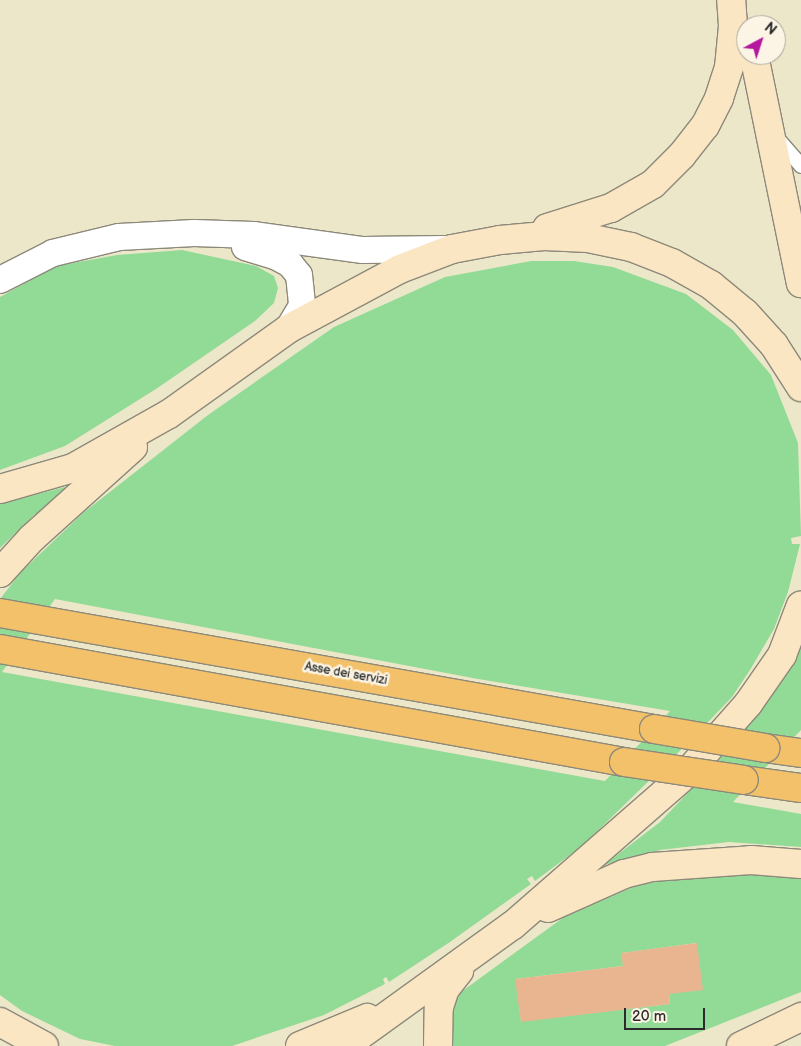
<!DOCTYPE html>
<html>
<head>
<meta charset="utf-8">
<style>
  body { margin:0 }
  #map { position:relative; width:801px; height:1046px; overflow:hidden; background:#ede7c9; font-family:"Balsamiq Sans",sans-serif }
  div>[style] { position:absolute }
  .green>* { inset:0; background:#92db97 }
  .building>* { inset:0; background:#e9b590 }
  .roads { filter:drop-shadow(1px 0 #8c897a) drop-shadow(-1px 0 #8c897a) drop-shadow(0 1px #8c897a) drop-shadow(0 -1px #8c897a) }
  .lane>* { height:14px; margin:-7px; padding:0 7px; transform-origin:7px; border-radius:7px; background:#fff }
  .street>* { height:26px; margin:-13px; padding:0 13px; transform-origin:13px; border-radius:13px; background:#fff }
  .secondary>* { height:28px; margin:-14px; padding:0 14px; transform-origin:14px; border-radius:14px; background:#fbe6c4 }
  .primary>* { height:28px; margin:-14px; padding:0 14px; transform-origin:14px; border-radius:14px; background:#f4c16b }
  .bridges { filter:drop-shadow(1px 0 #8c897a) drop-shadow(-1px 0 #8c897a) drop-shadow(0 1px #8c897a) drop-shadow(0 -1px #8c897a) }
  .primary-bridge>* { height:28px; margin:-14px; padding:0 14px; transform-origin:14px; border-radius:14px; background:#f4c16b }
  span { translate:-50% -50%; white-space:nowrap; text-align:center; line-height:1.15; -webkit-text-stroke:5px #fcf5e5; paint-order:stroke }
  .street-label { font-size:12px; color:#2b2b2b }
  .north { position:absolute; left:736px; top:15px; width:50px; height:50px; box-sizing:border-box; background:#fcf5e5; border:1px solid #a8a49b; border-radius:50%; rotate:40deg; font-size:14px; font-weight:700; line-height:20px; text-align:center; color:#2b2b2b }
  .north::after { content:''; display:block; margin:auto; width:18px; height:22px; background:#b5179e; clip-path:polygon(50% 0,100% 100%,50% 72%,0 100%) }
  .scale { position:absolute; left:624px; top:1008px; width:81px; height:22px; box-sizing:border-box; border:2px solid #2b2b2b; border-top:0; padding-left:6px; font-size:15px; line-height:18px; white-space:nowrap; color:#2b2b2b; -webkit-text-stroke:4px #fcf5e5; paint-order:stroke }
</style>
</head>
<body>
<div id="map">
  <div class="green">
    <div style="clip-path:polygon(182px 250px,256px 266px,274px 276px,278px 288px,274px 303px,255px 321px,156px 389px,65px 446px,0 470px,0 297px,56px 266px,117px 255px)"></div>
    <div style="clip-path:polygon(evenodd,531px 261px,574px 261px,613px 267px,686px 294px,733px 330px,771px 375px,798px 443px,801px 536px,791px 538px,792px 544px,800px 544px,788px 592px,774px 629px,750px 670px,732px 697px,691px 740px,582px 846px,535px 881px,532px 876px,527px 879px,531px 884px,450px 942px,389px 982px,386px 977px,383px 979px,385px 984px,324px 1015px,232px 1046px,115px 1046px,80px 1039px,22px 1011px,0 995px,0 599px,21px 572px,83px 513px,208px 415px,334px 327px,445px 277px,531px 261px,55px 599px,478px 679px,670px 711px,605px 781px,2px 672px,55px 599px)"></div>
    <div style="clip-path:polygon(65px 487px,61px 495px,38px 515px,35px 514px,0 548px,0 504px)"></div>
    <div style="clip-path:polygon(801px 644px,801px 730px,733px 802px,801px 814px,801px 847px,729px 842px,660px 850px,604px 865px,660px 822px,721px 758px,778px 687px)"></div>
    <div style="clip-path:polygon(evenodd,761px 875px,801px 879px,801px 992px,665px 1046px,450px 1046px,449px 1014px,461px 992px,564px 917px,638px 885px,675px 877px,761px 875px,697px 943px,669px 994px,670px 1004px,521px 1021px,516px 979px,623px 966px,622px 953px,697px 943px)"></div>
  </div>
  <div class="building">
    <div style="clip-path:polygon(697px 943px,703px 990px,669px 994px,670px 1004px,521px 1022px,515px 979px,623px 966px,621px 953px)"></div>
  </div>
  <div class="roads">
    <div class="lane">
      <div style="left:777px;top:138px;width:37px;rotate:49deg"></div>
    </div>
    <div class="street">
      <div style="left:245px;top:247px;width:31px;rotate:17deg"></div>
      <div style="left:275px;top:256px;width:17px;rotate:28deg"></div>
      <div style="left:290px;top:264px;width:14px;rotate:51deg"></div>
      <div style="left:299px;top:275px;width:31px;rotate:84deg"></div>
      <div style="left:302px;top:306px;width:27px;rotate:121deg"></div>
      <div style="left:0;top:280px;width:59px;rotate:-27deg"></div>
      <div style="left:53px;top:253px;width:68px;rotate:-13.6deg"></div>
      <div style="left:119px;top:237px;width:75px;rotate:-3.1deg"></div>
      <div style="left:194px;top:233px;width:59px;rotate:1.9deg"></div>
      <div style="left:253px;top:235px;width:111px;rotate:7.8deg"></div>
      <div style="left:363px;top:250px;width:84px;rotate:-0.7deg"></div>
    </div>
    <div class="secondary">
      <div style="left:754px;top:55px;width:233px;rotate:78.4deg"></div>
      <div style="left:547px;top:228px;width:67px;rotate:-17.4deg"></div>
      <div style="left:611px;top:208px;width:48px;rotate:-29.7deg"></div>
      <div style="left:653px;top:184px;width:41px;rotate:-45deg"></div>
      <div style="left:682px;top:155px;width:37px;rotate:-52deg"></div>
      <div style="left:705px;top:126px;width:31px;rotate:-63deg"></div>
      <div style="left:719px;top:98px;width:33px;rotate:-72deg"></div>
      <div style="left:729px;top:67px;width:41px;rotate:-84.4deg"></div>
      <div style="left:733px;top:26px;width:26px;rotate:-94deg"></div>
      <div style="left:0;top:489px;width:76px;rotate:-16deg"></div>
      <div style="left:73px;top:468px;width:110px;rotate:-29.4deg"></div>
      <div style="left:169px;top:414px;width:146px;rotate:-35.5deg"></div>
      <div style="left:288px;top:329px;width:127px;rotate:-28.2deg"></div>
      <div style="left:400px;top:269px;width:56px;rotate:-21deg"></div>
      <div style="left:452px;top:249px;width:49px;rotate:-10.6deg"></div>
      <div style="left:500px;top:240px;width:44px;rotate:-5.2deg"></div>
      <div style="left:544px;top:236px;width:44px;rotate:2.6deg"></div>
      <div style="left:588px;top:238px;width:44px;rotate:11.8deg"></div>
      <div style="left:631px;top:247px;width:44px;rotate:21.3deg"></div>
      <div style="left:672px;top:263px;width:45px;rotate:29.4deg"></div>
      <div style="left:711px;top:285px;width:44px;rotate:39.5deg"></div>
      <div style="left:745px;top:313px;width:43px;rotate:47.8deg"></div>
      <div style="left:774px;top:345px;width:50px;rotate:57.3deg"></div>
      <div style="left:0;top:573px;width:47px;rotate:-47.6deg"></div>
      <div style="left:32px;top:538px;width:136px;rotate:-42deg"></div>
      <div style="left:548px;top:908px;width:83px;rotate:-24.1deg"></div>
      <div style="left:624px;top:874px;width:29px;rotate:-14deg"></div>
      <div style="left:652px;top:867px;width:99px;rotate:-4deg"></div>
      <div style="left:751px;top:860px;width:50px;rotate:4.6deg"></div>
      <div style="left:0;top:1022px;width:50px;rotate:28.6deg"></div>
      <div style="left:300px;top:1046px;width:73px;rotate:-22.7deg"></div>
      <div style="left:345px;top:1046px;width:207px;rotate:-35.8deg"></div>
      <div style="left:513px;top:925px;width:231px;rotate:-41.1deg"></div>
      <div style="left:687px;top:773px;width:92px;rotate:-48.5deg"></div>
      <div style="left:748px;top:704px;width:60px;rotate:-55.2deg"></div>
      <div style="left:782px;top:655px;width:53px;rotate:-69.2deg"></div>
      <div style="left:438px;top:1046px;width:39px;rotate:-89deg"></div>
      <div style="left:439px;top:1007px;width:19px;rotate:-72deg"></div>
      <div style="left:445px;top:989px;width:23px;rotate:-52deg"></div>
      <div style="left:741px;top:1046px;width:67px;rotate:-25.8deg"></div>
    </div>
    <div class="primary">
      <div style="left:0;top:613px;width:664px;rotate:10.06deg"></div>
      <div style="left:0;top:649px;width:634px;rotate:10.26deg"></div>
      <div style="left:765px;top:748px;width:36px;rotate:8deg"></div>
      <div style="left:744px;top:780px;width:58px;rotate:8deg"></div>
    </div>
  </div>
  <div class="bridges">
    <div class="primary-bridge">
      <div style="left:654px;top:729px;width:113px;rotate:9.7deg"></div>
      <div style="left:624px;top:762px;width:121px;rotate:8.5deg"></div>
    </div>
  </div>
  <div class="street-label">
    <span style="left:346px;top:674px;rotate:10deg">Asse dei servizi</span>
  </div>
  <div class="north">N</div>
  <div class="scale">20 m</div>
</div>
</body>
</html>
